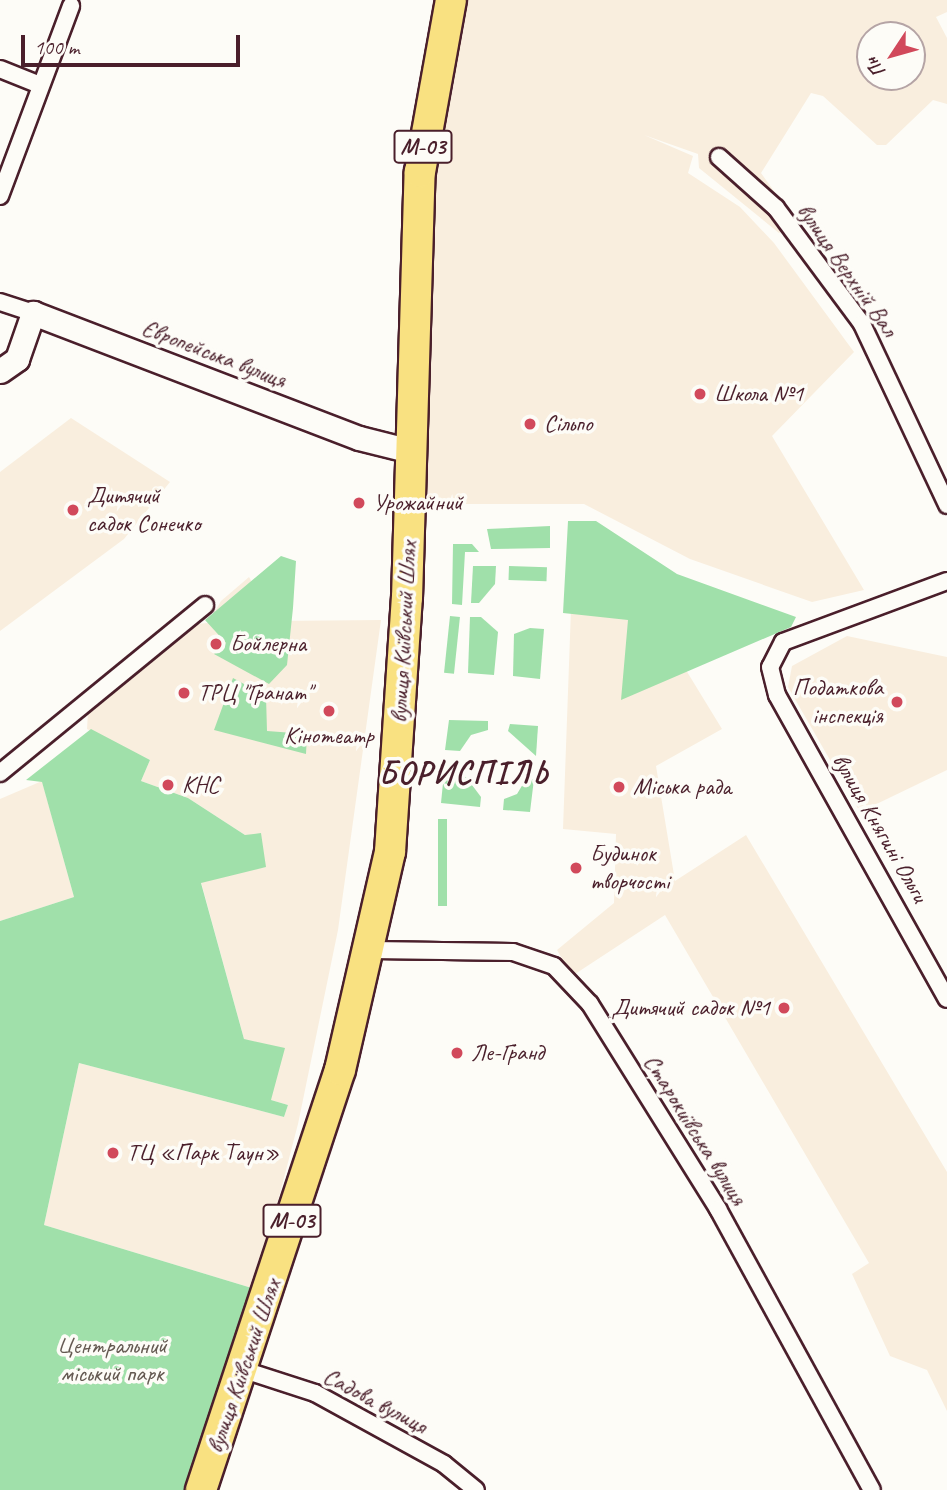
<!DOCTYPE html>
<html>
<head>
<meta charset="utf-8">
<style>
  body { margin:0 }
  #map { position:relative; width:947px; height:1490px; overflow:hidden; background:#fdfcf7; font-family:Caveat,sans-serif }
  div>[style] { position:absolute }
  .built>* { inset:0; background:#f9eede }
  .green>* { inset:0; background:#a0e0aa; transform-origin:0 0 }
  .roads { filter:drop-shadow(2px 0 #4a1f2b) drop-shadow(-2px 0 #4a1f2b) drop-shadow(0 2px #4a1f2b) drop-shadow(0 -2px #4a1f2b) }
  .street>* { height:16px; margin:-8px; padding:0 8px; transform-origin:8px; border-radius:8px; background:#fdfcf7 }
  .secondary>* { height:23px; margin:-11.5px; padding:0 11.5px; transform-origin:11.5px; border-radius:11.5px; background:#fdfcf7 }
  .highway>* { height:30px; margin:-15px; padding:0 15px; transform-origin:15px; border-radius:15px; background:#f9e181 }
  .dots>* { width:19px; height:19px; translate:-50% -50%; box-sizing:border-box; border:4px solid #fdfcf7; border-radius:50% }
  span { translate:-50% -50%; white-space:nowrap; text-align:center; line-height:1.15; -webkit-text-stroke:7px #fdfcf7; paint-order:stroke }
  .shield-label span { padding:2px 5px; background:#fdfcf7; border:2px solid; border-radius:5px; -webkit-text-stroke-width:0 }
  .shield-label { font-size:23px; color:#4a1f2b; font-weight:700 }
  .street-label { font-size:24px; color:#4a1f2b }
  .poi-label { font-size:24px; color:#4a1f2b }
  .left { translate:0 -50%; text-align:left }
  .right { translate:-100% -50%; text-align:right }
  .park-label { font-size:24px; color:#645951 }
  .district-label { font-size:32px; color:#4a1f2b; font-weight:700; letter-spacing:2px }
  .north { position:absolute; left:856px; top:21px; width:70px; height:70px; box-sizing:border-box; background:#fdfcf7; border:2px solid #b5a4a5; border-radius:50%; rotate:234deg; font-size:19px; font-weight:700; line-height:28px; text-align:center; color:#4a1f2b }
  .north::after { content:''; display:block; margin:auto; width:24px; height:32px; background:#d1495b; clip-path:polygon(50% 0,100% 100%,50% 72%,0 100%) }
  .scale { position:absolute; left:21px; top:35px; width:219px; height:32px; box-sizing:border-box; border:4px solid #4a1f2b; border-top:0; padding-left:9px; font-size:21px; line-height:24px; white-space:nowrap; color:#4a1f2b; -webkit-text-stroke:5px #fdfcf7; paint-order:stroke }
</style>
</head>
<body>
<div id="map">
  <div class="built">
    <div style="clip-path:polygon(evenodd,468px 0,947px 0,947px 12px,936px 17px,947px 38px,947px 104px,933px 100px,886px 145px,877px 145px,823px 96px,811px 93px,761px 173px,795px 220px,779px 233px,699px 168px,698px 154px,644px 135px,693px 156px,688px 173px,740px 207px,774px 243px,854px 352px,772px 436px,864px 590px,812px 602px,690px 559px,584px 504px,427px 504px,435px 167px,468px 0,870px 35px,912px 35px,912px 77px,870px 77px,870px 35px)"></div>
    <div style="clip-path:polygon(71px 418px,170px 482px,124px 539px,0 631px,0 472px)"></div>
    <div style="clip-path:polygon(249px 577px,274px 621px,381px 620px,338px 930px,298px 1124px,255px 1289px,44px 1225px,79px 1063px,284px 1117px,288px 1105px,271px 1100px,244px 1039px,201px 882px,265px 867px,245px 835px,188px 798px,141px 781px,150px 760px,87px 729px,88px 712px,196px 624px,208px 623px,221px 601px)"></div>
    <div style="clip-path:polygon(571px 609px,656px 621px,722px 729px,656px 766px,675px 881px,746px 835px,947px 1172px,947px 1411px,927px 1370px,890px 1356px,852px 1274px,869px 1263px,665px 915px,572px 976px,557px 950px,614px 903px,616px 834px,563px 829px)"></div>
    <div style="clip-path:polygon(847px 636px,947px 657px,947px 770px,860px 812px,788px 687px,792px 666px)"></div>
    <div style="clip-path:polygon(42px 781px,74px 897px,0 921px,0 799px)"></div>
  </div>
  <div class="green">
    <div style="clip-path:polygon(568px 521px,596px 521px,677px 574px,796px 617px,791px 627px,621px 700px,628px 620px,563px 613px)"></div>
    <div style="clip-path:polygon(550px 526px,550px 548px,491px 549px,487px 529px)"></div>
    <div style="clip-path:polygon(453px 544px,472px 544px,479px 552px,465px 552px,462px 605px,452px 604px)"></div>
    <div style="clip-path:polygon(281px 556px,296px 561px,293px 608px,287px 665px,269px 684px,214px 654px,226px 643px,205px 620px)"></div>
    <div style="clip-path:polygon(473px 566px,496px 566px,495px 584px,479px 603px,471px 603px)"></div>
    <div style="left:509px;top:566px;width:38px;height:14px;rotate:2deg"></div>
    <div style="left:450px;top:616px;width:10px;height:57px;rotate:6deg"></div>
    <div style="clip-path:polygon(470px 617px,481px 617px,498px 632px,494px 675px,468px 673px)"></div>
    <div style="clip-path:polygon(530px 628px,544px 629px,540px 679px,513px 676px,514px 634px)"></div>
    <div style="clip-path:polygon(233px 678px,266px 696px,267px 731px,307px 734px,306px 754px,214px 730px)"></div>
    <div style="clip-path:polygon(449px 720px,488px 721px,488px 730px,471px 735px,460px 751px,445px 750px)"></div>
    <div style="clip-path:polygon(510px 724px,538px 726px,536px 756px,508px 731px)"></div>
    <div style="clip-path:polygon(91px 729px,150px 760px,141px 781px,188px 798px,245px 835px,261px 833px,266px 867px,201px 883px,244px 1039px,285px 1048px,271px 1100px,288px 1105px,284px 1117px,79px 1063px,44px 1225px,255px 1289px,187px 1490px,0 1490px,0 921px,74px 897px,42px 782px,26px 780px)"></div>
    <div style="clip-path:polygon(444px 773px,466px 777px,481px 797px,480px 807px,441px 803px)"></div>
    <div style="clip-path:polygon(526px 779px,534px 779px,530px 812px,503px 810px,504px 799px,517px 794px)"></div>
    <div style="left:438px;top:819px;width:9px;height:87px"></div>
  </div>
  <div class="roads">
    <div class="street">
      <div style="left:0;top:69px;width:43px;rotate:21.8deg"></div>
      <div style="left:719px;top:157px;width:76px;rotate:41.8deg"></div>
      <div style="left:776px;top:208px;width:144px;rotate:53.4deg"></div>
      <div style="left:862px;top:324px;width:200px;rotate:64.8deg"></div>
      <div style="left:0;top:196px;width:203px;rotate:-69.5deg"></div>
      <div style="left:0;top:302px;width:35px;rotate:18deg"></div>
      <div style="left:947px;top:581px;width:175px;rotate:159.6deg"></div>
      <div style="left:783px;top:642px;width:28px;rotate:117deg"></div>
      <div style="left:770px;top:667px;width:29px;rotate:76deg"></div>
      <div style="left:777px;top:695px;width:348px;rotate:60.8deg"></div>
      <div style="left:0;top:773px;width:265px;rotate:-39.3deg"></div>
      <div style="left:372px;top:950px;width:141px;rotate:0.8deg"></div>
      <div style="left:513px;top:952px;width:43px;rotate:18.9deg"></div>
      <div style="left:554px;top:966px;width:52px;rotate:46.5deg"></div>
      <div style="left:590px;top:1004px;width:242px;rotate:58deg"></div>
      <div style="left:718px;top:1209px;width:320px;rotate:61.3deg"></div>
      <div style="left:244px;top:1370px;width:75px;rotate:17.9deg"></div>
      <div style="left:315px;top:1393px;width:147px;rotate:28.8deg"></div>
      <div style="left:444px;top:1464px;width:41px;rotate:39.1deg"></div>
    </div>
    <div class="secondary">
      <div style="left:0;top:371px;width:21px;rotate:-35deg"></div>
      <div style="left:17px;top:359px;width:49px;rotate:-70.8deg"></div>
      <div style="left:33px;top:313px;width:349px;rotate:21deg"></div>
      <div style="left:359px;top:438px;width:54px;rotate:14deg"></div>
    </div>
    <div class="highway">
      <div style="left:201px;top:1490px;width:442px;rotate:-71.7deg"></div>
      <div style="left:340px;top:1070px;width:224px;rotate:-77.1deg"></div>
      <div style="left:390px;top:852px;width:255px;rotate:-86.2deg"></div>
      <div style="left:407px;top:598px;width:426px;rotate:-88.3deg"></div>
      <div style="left:420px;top:172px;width:175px;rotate:-79.8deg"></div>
    </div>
  </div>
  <div class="dots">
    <div style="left:700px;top:394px;background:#d1495b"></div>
    <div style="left:530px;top:424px;background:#d1495b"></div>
    <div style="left:359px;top:503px;background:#d1495b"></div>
    <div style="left:73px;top:510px;background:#d1495b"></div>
    <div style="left:216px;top:644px;background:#d1495b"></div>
    <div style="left:184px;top:693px;background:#d1495b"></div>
    <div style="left:897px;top:702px;background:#d1495b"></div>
    <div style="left:329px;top:711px;background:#d1495b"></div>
    <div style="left:168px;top:785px;background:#d1495b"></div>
    <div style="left:619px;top:787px;background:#d1495b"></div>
    <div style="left:576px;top:868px;background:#d1495b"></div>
    <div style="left:784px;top:1008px;background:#d1495b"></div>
    <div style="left:457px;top:1053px;background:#d1495b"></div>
    <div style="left:113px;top:1153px;background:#d1495b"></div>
  </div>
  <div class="shield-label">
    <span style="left:423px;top:147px">М-03</span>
    <span style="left:292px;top:1221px">М-03</span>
  </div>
  <div class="street-label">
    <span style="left:847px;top:270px;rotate:55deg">вулиця Верхній Вал</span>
    <span style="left:214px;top:354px;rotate:21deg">Європейська вулиця</span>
    <span style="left:404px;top:632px;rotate:-87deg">вулиця Київський Шлях</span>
    <span style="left:880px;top:828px;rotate:60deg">вулиця Княгині Ольги</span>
    <span style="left:695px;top:1130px;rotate:58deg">Старокиївська вулиця</span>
    <span style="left:244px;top:1366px;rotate:-71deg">вулиця Київський Шлях</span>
    <span style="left:375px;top:1401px;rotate:28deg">Садова вулиця</span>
  </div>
  <div class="poi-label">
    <span class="left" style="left:714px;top:394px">Школа №1</span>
    <span class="left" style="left:544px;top:424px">Сільпо</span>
    <span class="left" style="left:87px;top:510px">Дитячий<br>садок Сонечко</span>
    <span class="left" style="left:373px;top:503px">Урожайний</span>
    <span class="left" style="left:230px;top:644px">Бойлерна</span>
    <span class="right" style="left:883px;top:702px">Податкова<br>інспекція</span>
    <span class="left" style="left:198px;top:693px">ТРЦ "Гранат"</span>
    <span style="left:329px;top:736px">Кінотеатр</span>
    <span class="left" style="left:182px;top:785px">КНС</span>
    <span class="left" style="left:633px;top:787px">Міська рада</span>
    <span class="left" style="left:590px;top:868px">Будинок<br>творчості</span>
    <span class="right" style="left:770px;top:1008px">Дитячий садок №1</span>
    <span class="left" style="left:471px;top:1053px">Ле-Гранд</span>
    <span class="left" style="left:127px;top:1153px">ТЦ «Парк Таун»</span>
  </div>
  <div class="park-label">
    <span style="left:112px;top:1360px">Центральний<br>міський парк</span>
  </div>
  <div class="district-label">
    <span style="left:464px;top:773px">БОРИСПІЛЬ</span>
  </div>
  <div class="north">Пн</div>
  <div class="scale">100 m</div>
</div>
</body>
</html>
